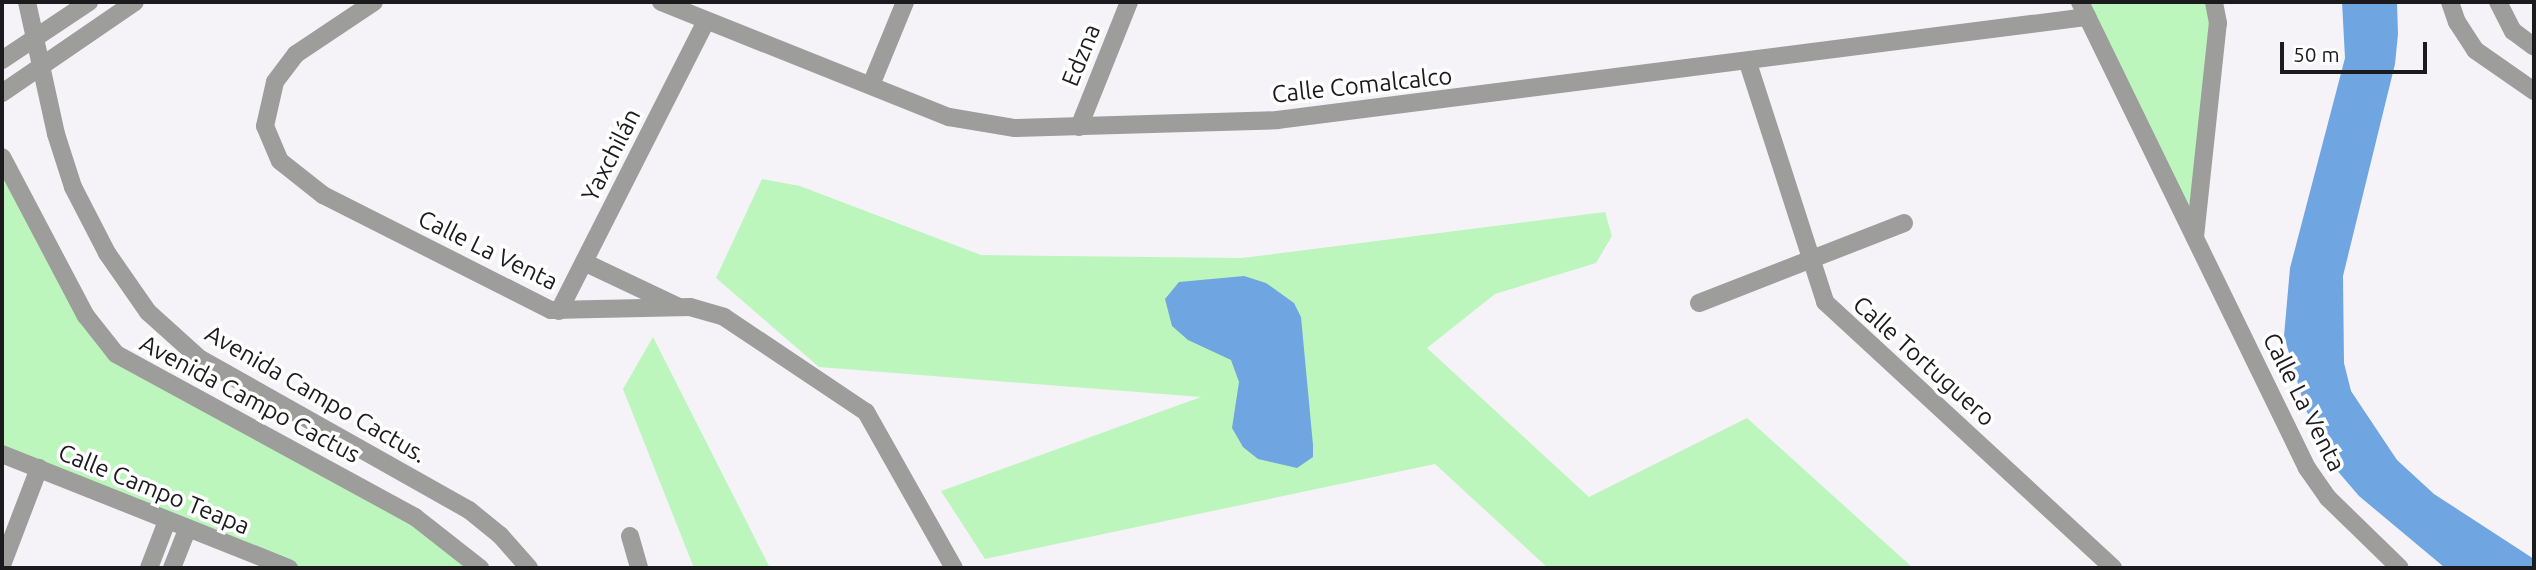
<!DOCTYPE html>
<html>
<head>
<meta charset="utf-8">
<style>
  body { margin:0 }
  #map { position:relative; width:2536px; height:570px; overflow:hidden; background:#f5f3f8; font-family:Ubuntu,sans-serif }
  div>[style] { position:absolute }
  .green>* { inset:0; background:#bcf6bd }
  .water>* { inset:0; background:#6fa5e1 }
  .minor>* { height:18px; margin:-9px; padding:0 9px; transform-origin:9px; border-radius:9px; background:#9d9d9b }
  span { translate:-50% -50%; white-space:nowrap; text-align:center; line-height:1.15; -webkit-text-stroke:7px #fff; paint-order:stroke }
  .street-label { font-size:24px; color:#1b1a1c }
  .frame { position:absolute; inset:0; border:4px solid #1b1a1c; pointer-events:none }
  .scale { position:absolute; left:2280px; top:42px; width:147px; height:32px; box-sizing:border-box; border:4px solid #1b1a1c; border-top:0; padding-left:9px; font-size:21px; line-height:24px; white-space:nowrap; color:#1b1a1c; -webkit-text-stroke:5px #fff; paint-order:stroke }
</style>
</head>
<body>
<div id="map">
  <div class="green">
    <div style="clip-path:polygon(2080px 2px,2213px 2px,2195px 237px)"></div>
    <div style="clip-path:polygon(2px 151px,99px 337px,384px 499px,480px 568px,289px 568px,2px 454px)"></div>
    <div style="clip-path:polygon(762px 179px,800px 186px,981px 255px,1242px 258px,1605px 212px,1612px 236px,1596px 263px,1495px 294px,1427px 348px,1589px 497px,1747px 418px,1913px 568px,1548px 568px,1435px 464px,985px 559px,941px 491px,1201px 397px,819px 367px,716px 278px)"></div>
    <div style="clip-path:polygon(653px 337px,770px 568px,694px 568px,623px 389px)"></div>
  </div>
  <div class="water">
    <div style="clip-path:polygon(2342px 2px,2397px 2px,2398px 34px,2395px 64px,2343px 276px,2344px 363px,2351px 391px,2397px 460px,2434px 494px,2534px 559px,2534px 568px,2444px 567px,2359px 496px,2335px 468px,2305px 408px,2284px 336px,2290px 268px,2345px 58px)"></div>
    <div style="clip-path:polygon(1244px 276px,1266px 283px,1294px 303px,1301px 317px,1313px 445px,1313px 457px,1297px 468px,1258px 459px,1243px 447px,1232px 428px,1239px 382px,1231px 360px,1188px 340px,1172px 326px,1165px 299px,1179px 282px)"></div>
  </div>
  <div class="minor">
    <div style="left:27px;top:2px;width:135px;rotate:77.6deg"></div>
    <div style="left:56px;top:134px;width:56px;rotate:72.2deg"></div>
    <div style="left:73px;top:187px;width:74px;rotate:62.7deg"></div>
    <div style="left:107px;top:253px;width:72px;rotate:55.2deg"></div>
    <div style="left:148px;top:312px;width:69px;rotate:42deg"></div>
    <div style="left:199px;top:358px;width:310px;rotate:29.4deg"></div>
    <div style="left:469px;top:510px;width:40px;rotate:39deg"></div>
    <div style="left:500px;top:535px;width:44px;rotate:48.7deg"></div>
    <div style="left:374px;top:2px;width:94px;rotate:146.3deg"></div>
    <div style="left:296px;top:54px;width:35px;rotate:127deg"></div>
    <div style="left:275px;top:82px;width:45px;rotate:102.8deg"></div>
    <div style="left:265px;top:126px;width:38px;rotate:67deg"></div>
    <div style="left:280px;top:161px;width:55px;rotate:38.3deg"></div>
    <div style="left:323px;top:195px;width:255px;rotate:26.8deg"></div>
    <div style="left:551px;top:310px;width:139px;rotate:-1.2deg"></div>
    <div style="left:690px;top:307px;width:35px;rotate:16deg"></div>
    <div style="left:724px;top:317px;width:171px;rotate:33.8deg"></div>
    <div style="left:866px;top:412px;width:179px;rotate:60.6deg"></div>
    <div style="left:661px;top:2px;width:310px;rotate:21.8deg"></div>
    <div style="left:949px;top:117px;width:67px;rotate:9.5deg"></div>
    <div style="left:1015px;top:128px;width:262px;rotate:-1.7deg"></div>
    <div style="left:1277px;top:120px;width:817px;rotate:-7.25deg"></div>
    <div style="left:2080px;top:2px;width:518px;rotate:64.03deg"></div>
    <div style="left:2307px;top:468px;width:37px;rotate:55deg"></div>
    <div style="left:2328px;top:498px;width:100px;rotate:44.2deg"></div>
    <div style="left:2450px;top:2px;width:21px;rotate:71deg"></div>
    <div style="left:2457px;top:22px;width:33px;rotate:57deg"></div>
    <div style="left:2475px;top:50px;width:72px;rotate:34.8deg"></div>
    <div style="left:2498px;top:2px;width:33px;rotate:63deg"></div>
    <div style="left:2513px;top:31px;width:26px;rotate:37deg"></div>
    <div style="left:2px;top:60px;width:105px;rotate:-33.7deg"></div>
    <div style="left:1748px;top:63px;width:251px;rotate:72.1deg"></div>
    <div style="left:1825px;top:302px;width:392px;rotate:42.7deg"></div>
    <div style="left:871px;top:85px;width:90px;rotate:-67.7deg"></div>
    <div style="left:2px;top:93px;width:161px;rotate:-34.4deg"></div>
    <div style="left:1079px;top:127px;width:135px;rotate:-68.2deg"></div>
    <div style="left:2px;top:157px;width:180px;rotate:62.2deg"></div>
    <div style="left:86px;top:316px;width:48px;rotate:51.7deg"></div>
    <div style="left:116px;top:354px;width:341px;rotate:28.6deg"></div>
    <div style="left:415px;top:517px;width:83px;rotate:38.1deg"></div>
    <div style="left:2195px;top:237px;width:215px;rotate:-83.9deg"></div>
    <div style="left:2218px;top:23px;width:21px;rotate:-101deg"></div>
    <div style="left:584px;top:262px;width:103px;rotate:25.3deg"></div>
    <div style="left:1699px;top:303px;width:220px;rotate:-21.3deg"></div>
    <div style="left:559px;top:311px;width:325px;rotate:-63.1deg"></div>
    <div style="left:2px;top:454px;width:309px;rotate:21.7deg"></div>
    <div style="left:630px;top:536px;width:33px;rotate:74deg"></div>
    <div style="left:2px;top:565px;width:104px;rotate:-69.1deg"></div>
    <div style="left:149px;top:568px;width:50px;rotate:-69deg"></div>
    <div style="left:172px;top:568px;width:41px;rotate:-68.5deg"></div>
  </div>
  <div class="street-label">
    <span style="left:1081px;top:55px;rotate:-68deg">Edzna</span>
    <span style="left:1362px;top:85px;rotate:-6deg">Calle Comalcalco</span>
    <span style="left:611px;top:155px;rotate:-63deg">Yaxchilán</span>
    <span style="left:488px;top:250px;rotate:26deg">Calle La Venta</span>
    <span style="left:1924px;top:361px;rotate:42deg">Calle Tortuguero</span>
    <span style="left:316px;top:394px;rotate:30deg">Avenida Campo Cactus.</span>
    <span style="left:250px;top:399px;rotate:28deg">Avenida Campo Cactus</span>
    <span style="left:2304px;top:402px;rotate:63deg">Calle La Venta</span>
    <span style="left:154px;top:489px;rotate:22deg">Calle Campo Teapa</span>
  </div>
  <div class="frame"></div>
  <div class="scale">50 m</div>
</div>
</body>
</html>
